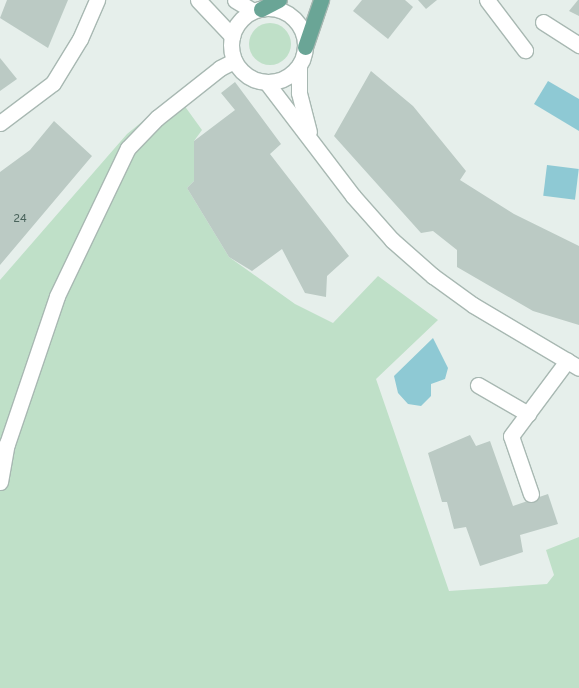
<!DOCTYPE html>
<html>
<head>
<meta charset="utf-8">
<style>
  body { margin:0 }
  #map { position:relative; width:579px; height:688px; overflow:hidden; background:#e6efeb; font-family:Overpass,sans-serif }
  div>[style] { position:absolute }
  .green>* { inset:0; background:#bfe0c8 }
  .round { border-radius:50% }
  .water>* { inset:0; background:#8ec9d4; transform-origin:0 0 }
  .building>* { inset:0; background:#bbcac4 }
  .roads { filter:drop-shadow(1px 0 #a8b8b2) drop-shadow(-1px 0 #a8b8b2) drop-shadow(0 1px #a8b8b2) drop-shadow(0 -1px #a8b8b2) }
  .minor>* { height:15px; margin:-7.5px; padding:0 7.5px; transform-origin:7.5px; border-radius:7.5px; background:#fff }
  .minor>.ring { margin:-7.5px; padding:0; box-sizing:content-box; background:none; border:15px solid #fff; border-radius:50% }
  .major>* { height:15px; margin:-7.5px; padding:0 7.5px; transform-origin:7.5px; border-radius:7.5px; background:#6aa596 }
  span { translate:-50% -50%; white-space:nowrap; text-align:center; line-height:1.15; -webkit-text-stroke:4px #f7fbf9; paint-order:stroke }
  .number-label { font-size:11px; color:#4a645c }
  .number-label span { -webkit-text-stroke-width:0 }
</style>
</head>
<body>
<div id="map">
  <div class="green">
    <div class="round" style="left:249px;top:23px;width:42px;height:42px"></div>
    <div style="clip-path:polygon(176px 94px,202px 130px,194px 141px,194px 181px,187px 188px,229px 257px,295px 304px,333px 323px,378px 276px,438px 320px,376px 379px,449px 591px,547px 584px,554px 575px,546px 550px,579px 537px,579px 688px,0 688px,0 280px,127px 134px)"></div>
  </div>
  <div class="water">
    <div style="clip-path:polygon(548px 81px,579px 99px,579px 131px,534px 104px)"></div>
    <div style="left:547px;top:165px;width:32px;height:31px;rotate:7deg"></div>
    <div style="clip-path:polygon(433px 338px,448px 368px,445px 379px,431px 384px,431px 396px,421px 406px,408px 404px,398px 393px,394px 376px)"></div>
  </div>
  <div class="building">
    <div style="clip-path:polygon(7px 0,68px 0,48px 48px,0 18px)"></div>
    <div style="clip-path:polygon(362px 0,405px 0,413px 7px,388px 39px,353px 11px)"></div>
    <div style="clip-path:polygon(418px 0,437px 0,426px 9px)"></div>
    <div style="clip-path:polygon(578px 0,579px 0,579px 16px,569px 11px)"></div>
    <div style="clip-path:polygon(0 58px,17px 79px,0 91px)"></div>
    <div style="clip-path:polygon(371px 71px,413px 106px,466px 171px,460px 180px,514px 214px,579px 246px,579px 325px,533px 311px,457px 267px,457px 250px,433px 231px,421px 233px,334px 136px)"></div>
    <div style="clip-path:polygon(235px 82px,281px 144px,270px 154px,349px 256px,327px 276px,326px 297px,305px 293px,282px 249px,252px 271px,229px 257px,187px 188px,194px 181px,194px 141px,235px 110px,221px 93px)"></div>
    <div style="clip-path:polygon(54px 121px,92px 156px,0 265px,0 172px,30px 150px)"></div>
    <div style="clip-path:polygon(470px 435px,476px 446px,490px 441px,513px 506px,548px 494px,558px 524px,520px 535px,523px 552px,480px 566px,466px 527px,454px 529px,447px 502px,442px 502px,428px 453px)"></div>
  </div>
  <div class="roads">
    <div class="minor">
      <div style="left:198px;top:0;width:50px;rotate:46.6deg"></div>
      <div style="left:235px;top:0;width:21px;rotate:31deg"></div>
      <div style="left:487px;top:0;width:63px;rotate:52.8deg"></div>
      <div class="ring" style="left:231px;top:8px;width:59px;height:59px"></div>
      <div style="left:543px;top:22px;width:43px;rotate:32.6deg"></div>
      <div style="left:299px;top:66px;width:27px;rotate:90deg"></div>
      <div style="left:299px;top:93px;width:40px;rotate:75.6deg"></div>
      <div style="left:267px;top:83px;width:142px;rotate:52.7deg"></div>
      <div style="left:353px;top:196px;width:59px;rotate:48.4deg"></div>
      <div style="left:392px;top:240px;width:55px;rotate:41.3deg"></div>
      <div style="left:433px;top:276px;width:49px;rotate:35.9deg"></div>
      <div style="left:473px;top:305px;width:123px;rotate:30.7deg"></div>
      <div style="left:0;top:123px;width:66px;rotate:-37deg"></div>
      <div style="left:53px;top:83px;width:52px;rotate:-58.5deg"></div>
      <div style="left:80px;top:39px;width:43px;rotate:-66.4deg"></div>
      <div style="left:478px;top:385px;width:58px;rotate:30.1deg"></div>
      <div style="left:0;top:482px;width:39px;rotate:-80deg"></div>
      <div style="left:7px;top:444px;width:156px;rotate:-71.3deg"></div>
      <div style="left:57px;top:296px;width:164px;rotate:-64.4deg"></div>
      <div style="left:128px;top:148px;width:42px;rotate:-46deg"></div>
      <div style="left:157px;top:118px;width:80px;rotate:-38.4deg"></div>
      <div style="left:220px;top:68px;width:16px;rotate:-27deg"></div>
      <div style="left:531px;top:494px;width:61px;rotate:-109deg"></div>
      <div style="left:511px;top:436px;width:94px;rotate:-53.3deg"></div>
    </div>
    <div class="major">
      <div style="left:261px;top:9px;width:20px;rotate:-27deg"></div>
      <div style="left:305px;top:47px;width:50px;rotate:-71.2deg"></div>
    </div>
  </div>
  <div class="number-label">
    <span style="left:20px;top:219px">24</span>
  </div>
</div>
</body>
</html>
